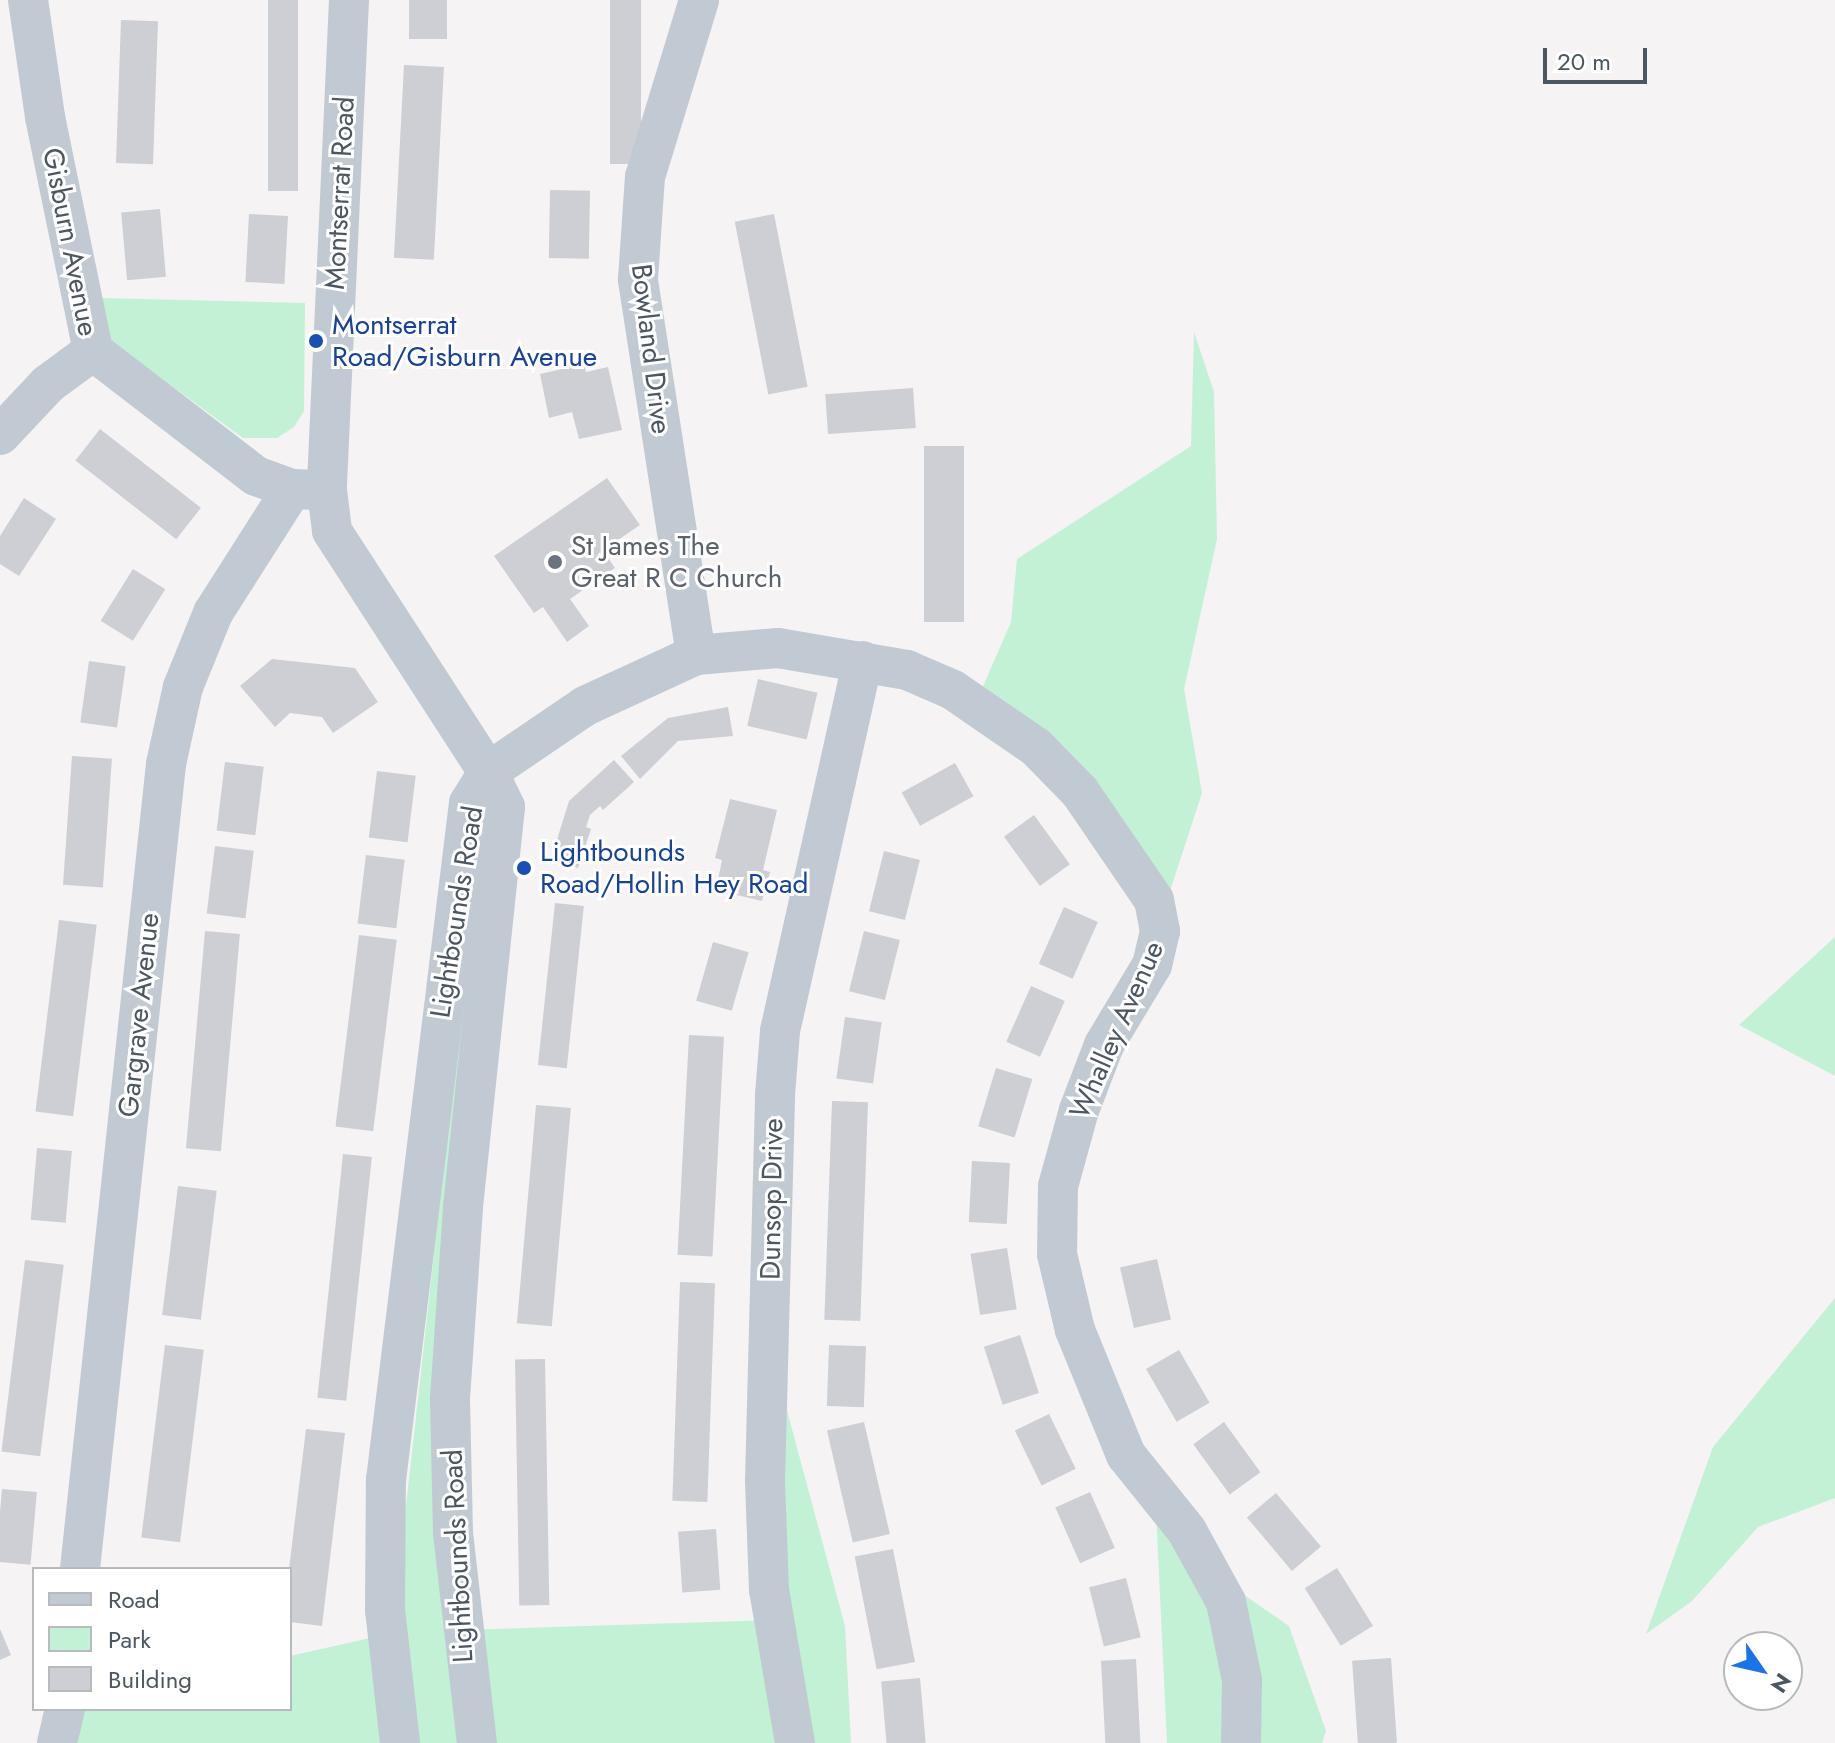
<!DOCTYPE html>
<html>
<head>
<meta charset="utf-8">
<style>
  body { margin:0 }
  #map { position:relative; width:1835px; height:1743px; overflow:hidden; background:#f5f3f3; font-family:Jost,sans-serif }
  div>[style] { position:absolute }
  .green>* { inset:0; background:#c3f1d5 }
  .building>* { inset:0; background:#cdcfd5; transform-origin:0 0 }
  .street>* { height:40px; margin:-20px; padding:0 20px; transform-origin:20px; border-radius:20px; background:#c1cad2 }
  .dots>* { width:22px; height:22px; translate:-50% -50%; box-sizing:border-box; border:4px solid #fff; border-radius:50% }
  span { translate:-50% -50%; white-space:nowrap; text-align:center; line-height:1.15; -webkit-text-stroke:6px #fff; paint-order:stroke }
  .street-label { font-size:28px; color:#4a5661 }
  .transit-label { font-size:28px; color:#164399 }
  .left { translate:0 -50%; text-align:left }
  .worship-label { font-size:28px; color:#5b616d }
  .legend { position:absolute; left:32px; top:1567px; width:260px; height:144px; box-sizing:border-box; background:#fff; border:2px solid #b7bbc0; margin:0; padding:10px 14px; list-style:none; font-size:24px; color:#4a5661 }
  .legend li { display:flex; align-items:center; gap:16px; height:40px }
  .legend b { width:40px; border:2px solid #b7bbc0 }
  .north { position:absolute; left:1723px; top:1631px; width:80px; height:80px; box-sizing:border-box; background:#fff; border:2px solid #b7bbc0; border-radius:50%; rotate:124deg; font-size:22px; font-weight:700; line-height:32px; text-align:center; color:#4a5661 }
  .north::after { content:''; display:block; margin:auto; width:28px; height:36px; background:#1a73e8; clip-path:polygon(50% 0,100% 100%,50% 72%,0 100%) }
  .scale { position:absolute; left:1543px; top:48px; width:104px; height:36px; box-sizing:border-box; border:4px solid #4a5661; border-top:0; padding-left:10px; font-size:24px; line-height:28px; white-space:nowrap; color:#4a5661; -webkit-text-stroke:6px #fff; paint-order:stroke }
</style>
</head>
<body>
<div id="map">
  <div class="green">
    <div style="clip-path:polygon(99px 298px,305px 303px,304px 411px,294px 427px,277px 438px,243px 438px,110px 341px)"></div>
    <div style="clip-path:polygon(1194px 332px,1214px 392px,1217px 539px,1184px 689px,1202px 793px,1169px 894px,981px 691px,1011px 622px,1017px 559px,1191px 446px)"></div>
    <div style="clip-path:polygon(480px 842px,471px 1028px,463px 1743px,413px 1743px,401px 1551px)"></div>
    <div style="clip-path:polygon(1835px 937px,1835px 1076px,1739px 1025px)"></div>
    <div style="clip-path:polygon(1835px 1298px,1835px 1498px,1758px 1527px,1692px 1601px,1646px 1634px,1713px 1447px)"></div>
    <div style="clip-path:polygon(775px 1366px,845px 1626px,851px 1743px,477px 1743px,462px 1630px,773px 1620px)"></div>
    <div style="clip-path:polygon(1155px 1489px,1207px 1569px,1289px 1626px,1326px 1731px,1322px 1743px,1167px 1743px)"></div>
    <div style="clip-path:polygon(388px 1634px,401px 1743px,66px 1743px,66px 1709px,290px 1709px,290px 1656px)"></div>
  </div>
  <div class="building">
    <div style="left:268px;top:0;width:30px;height:191px"></div>
    <div style="left:409px;top:0;width:38px;height:39px"></div>
    <div style="left:610px;top:0;width:31px;height:164px"></div>
    <div style="left:121px;top:20px;width:37px;height:143px;rotate:2deg"></div>
    <div style="left:404px;top:65px;width:40px;height:193px;rotate:3deg"></div>
    <div style="left:550px;top:190px;width:40px;height:68px;rotate:1deg"></div>
    <div style="left:160px;top:209px;width:68px;height:39px;rotate:85deg"></div>
    <div style="left:249px;top:214px;width:39px;height:68px;rotate:3deg"></div>
    <div style="left:774px;top:214px;width:176px;height:40px;rotate:79deg"></div>
    <div style="clip-path:polygon(584px 364px,586px 372px,608px 367px,622px 430px,579px 439px,572px 412px,549px 418px,540px 374px)"></div>
    <div style="left:913px;top:388px;width:40px;height:88px;rotate:86deg"></div>
    <div style="left:100px;top:429px;width:128px;height:40px;rotate:38deg"></div>
    <div style="left:924px;top:446px;width:40px;height:176px"></div>
    <div style="clip-path:polygon(607px 478px,640px 525px,612px 544px,616px 550px,607px 556px,615px 568px,570px 599px,589px 626px,567px 642px,543px 607px,534px 613px,494px 556px)"></div>
    <div style="clip-path:polygon(24px 498px,56px 519px,19px 576px,0 564px,0 536px)"></div>
    <div style="left:133px;top:569px;width:38px;height:61px;rotate:32deg"></div>
    <div style="clip-path:polygon(272px 659px,355px 668px,378px 702px,333px 733px,322px 717px,290px 713px,275px 727px,240px 686px)"></div>
    <div style="left:89px;top:661px;width:37px;height:62px;rotate:8deg"></div>
    <div style="left:758px;top:679px;width:61px;height:48px;rotate:13deg"></div>
    <div style="clip-path:polygon(728px 707px,733px 736px,678px 741px,640px 779px,621px 756px,668px 718px)"></div>
    <div style="left:72px;top:756px;width:40px;height:129px;rotate:4deg"></div>
    <div style="clip-path:polygon(614px 760px,634px 782px,603px 810px,600px 806px,590px 815px,586px 827px,591px 829px,578px 868px,551px 859px,569px 801px)"></div>
    <div style="left:225px;top:762px;width:39px;height:69px;rotate:7deg"></div>
    <div style="left:955px;top:763px;width:38px;height:61px;rotate:61deg"></div>
    <div style="left:377px;top:771px;width:39px;height:67px;rotate:7deg"></div>
    <div style="clip-path:polygon(730px 799px,777px 810px,763px 870px,770px 872px,762px 901px,716px 890px,722px 860px,715px 858px)"></div>
    <div style="left:1034px;top:815px;width:61px;height:37px;rotate:54deg"></div>
    <div style="left:215px;top:846px;width:39px;height:68px;rotate:7deg"></div>
    <div style="left:884px;top:851px;width:37px;height:62px;rotate:14deg"></div>
    <div style="left:366px;top:855px;width:39px;height:69px;rotate:7deg"></div>
    <div style="left:555px;top:903px;width:29px;height:163px;rotate:6deg"></div>
    <div style="left:1064px;top:907px;width:37px;height:62px;rotate:24deg"></div>
    <div style="left:59px;top:920px;width:38px;height:193px;rotate:7deg"></div>
    <div style="left:205px;top:931px;width:35px;height:218px;rotate:5deg"></div>
    <div style="left:864px;top:931px;width:37px;height:62px;rotate:14deg"></div>
    <div style="left:359px;top:935px;width:38px;height:193px;rotate:7deg"></div>
    <div style="left:713px;top:942px;width:37px;height:61px;rotate:16deg"></div>
    <div style="left:1031px;top:986px;width:37px;height:61px;rotate:24deg"></div>
    <div style="left:845px;top:1017px;width:37px;height:62px;rotate:8deg"></div>
    <div style="left:689px;top:1035px;width:35px;height:220px;rotate:3deg"></div>
    <div style="left:996px;top:1068px;width:38px;height:61px;rotate:17deg"></div>
    <div style="left:832px;top:1101px;width:36px;height:219px;rotate:2deg"></div>
    <div style="left:536px;top:1105px;width:35px;height:219px;rotate:5deg"></div>
    <div style="left:37px;top:1148px;width:35px;height:72px;rotate:5deg"></div>
    <div style="left:343px;top:1154px;width:29px;height:245px;rotate:6deg"></div>
    <div style="left:972px;top:1161px;width:38px;height:61px;rotate:3deg"></div>
    <div style="left:178px;top:1186px;width:39px;height:130px;rotate:7deg"></div>
    <div style="left:1007px;top:1248px;width:62px;height:37px;rotate:81deg"></div>
    <div style="left:1157px;top:1259px;width:62px;height:38px;rotate:77deg"></div>
    <div style="left:25px;top:1260px;width:39px;height:193px;rotate:7deg"></div>
    <div style="left:680px;top:1282px;width:35px;height:219px;rotate:2deg"></div>
    <div style="left:1020px;top:1335px;width:61px;height:38px;rotate:72deg"></div>
    <div style="left:165px;top:1345px;width:39px;height:194px;rotate:7deg"></div>
    <div style="left:829px;top:1345px;width:37px;height:61px;rotate:2deg"></div>
    <div style="left:1179px;top:1350px;width:61px;height:38px;rotate:60deg"></div>
    <div style="left:545px;top:1359px;width:246px;height:30px;rotate:89deg"></div>
    <div style="left:1049px;top:1414px;width:61px;height:38px;rotate:64deg"></div>
    <div style="left:864px;top:1422px;width:115px;height:38px;rotate:77deg"></div>
    <div style="left:1224px;top:1422px;width:62px;height:38px;rotate:54deg"></div>
    <div style="clip-path:polygon(306px 1429px,345px 1433px,322px 1626px,290px 1622px,289px 1569px)"></div>
    <div style="left:2px;top:1489px;width:35px;height:73px;rotate:5deg"></div>
    <div style="left:1090px;top:1492px;width:61px;height:38px;rotate:66deg"></div>
    <div style="left:1276px;top:1493px;width:70px;height:38px;rotate:50deg"></div>
    <div style="left:716px;top:1529px;width:61px;height:38px;rotate:86deg"></div>
    <div style="left:893px;top:1549px;width:115px;height:39px;rotate:79deg"></div>
    <div style="left:1337px;top:1568px;width:68px;height:38px;rotate:58deg"></div>
    <div style="left:1126px;top:1578px;width:61px;height:38px;rotate:76deg"></div>
    <div style="clip-path:polygon(0 1629px,11px 1655px,0 1660px)"></div>
    <div style="left:1391px;top:1658px;width:85px;height:39px;rotate:86deg"></div>
    <div style="left:1136px;top:1659px;width:84px;height:35px;rotate:87deg"></div>
    <div style="left:920px;top:1678px;width:65px;height:39px;rotate:85deg"></div>
  </div>
  <div class="street">
    <div style="left:28px;top:0;width:118px;rotate:81.7deg"></div>
    <div style="left:45px;top:117px;width:239px;rotate:78.4deg"></div>
    <div style="left:93px;top:351px;width:205px;rotate:37.5deg"></div>
    <div style="left:256px;top:476px;width:38px;rotate:20deg"></div>
    <div style="left:292px;top:489px;width:27px;rotate:2deg"></div>
    <div style="left:349px;top:0;width:490px;rotate:92.6deg"></div>
    <div style="left:327px;top:490px;width:41px;rotate:83deg"></div>
    <div style="left:332px;top:531px;width:287px;rotate:57.1deg"></div>
    <div style="left:488px;top:772px;width:39px;rotate:64deg"></div>
    <div style="left:505px;top:807px;width:403px;rotate:96deg"></div>
    <div style="left:463px;top:1208px;width:192px;rotate:93.9deg"></div>
    <div style="left:450px;top:1400px;width:133px;rotate:88.7deg"></div>
    <div style="left:453px;top:1533px;width:211px;rotate:83.5deg"></div>
    <div style="left:0;top:435px;width:70px;rotate:-46.7deg"></div>
    <div style="left:48px;top:384px;width:56px;rotate:-36.3deg"></div>
    <div style="left:696px;top:655px;width:380px;rotate:-98.8deg"></div>
    <div style="left:638px;top:279px;width:102px;rotate:-86.1deg"></div>
    <div style="left:645px;top:177px;width:185px;rotate:-73deg"></div>
    <div style="left:80px;top:1569px;width:810px;rotate:-83.9deg"></div>
    <div style="left:166px;top:764px;width:79px;rotate:-77.6deg"></div>
    <div style="left:183px;top:687px;width:80px;rotate:-67.9deg"></div>
    <div style="left:213px;top:613px;width:147px;rotate:-57.5deg"></div>
    <div style="left:57px;top:1743px;width:35px;rotate:-77deg"></div>
    <div style="left:400px;top:1743px;width:134px;rotate:-96.4deg"></div>
    <div style="left:385px;top:1610px;width:130px;rotate:-89.6deg"></div>
    <div style="left:386px;top:1480px;width:682px;rotate:-83.01deg"></div>
    <div style="left:469px;top:803px;width:36px;rotate:-58deg"></div>
    <div style="left:488px;top:772px;width:117px;rotate:-34.2deg"></div>
    <div style="left:585px;top:706px;width:122px;rotate:-24.7deg"></div>
    <div style="left:696px;top:655px;width:82px;rotate:-4.9deg"></div>
    <div style="left:778px;top:648px;width:131px;rotate:9.7deg"></div>
    <div style="left:907px;top:670px;width:50px;rotate:23.5deg"></div>
    <div style="left:953px;top:690px;width:101px;rotate:34.5deg"></div>
    <div style="left:1036px;top:747px;width:63px;rotate:45.6deg"></div>
    <div style="left:1080px;top:792px;width:131px;rotate:55.6deg"></div>
    <div style="left:1154px;top:900px;width:32px;rotate:79deg"></div>
    <div style="left:1160px;top:931px;width:35px;rotate:103deg"></div>
    <div style="left:1152px;top:965px;width:93px;rotate:121deg"></div>
    <div style="left:1104px;top:1045px;width:70px;rotate:111deg"></div>
    <div style="left:1079px;top:1110px;width:79px;rotate:105.4deg"></div>
    <div style="left:1058px;top:1186px;width:68px;rotate:90.8deg"></div>
    <div style="left:1057px;top:1254px;width:78px;rotate:76.7deg"></div>
    <div style="left:1075px;top:1330px;width:135px;rotate:67.8deg"></div>
    <div style="left:1126px;top:1455px;width:97px;rotate:51.2deg"></div>
    <div style="left:1187px;top:1531px;width:81px;rotate:61.2deg"></div>
    <div style="left:1226px;top:1602px;width:80px;rotate:78.4deg"></div>
    <div style="left:1242px;top:1680px;width:63px;rotate:90.9deg"></div>
    <div style="left:795px;top:1743px;width:155px;rotate:-99.6deg"></div>
    <div style="left:769px;top:1590px;width:109px;rotate:-92.1deg"></div>
    <div style="left:765px;top:1481px;width:386px;rotate:-88.5deg"></div>
    <div style="left:775px;top:1095px;width:64px;rotate:-85.5deg"></div>
    <div style="left:780px;top:1031px;width:379px;rotate:-77.4deg"></div>
  </div>
  <div class="dots">
    <div style="left:316px;top:341px;background:#1a4fb4"></div>
    <div style="left:555px;top:562px;background:#6b7280"></div>
    <div style="left:524px;top:868px;background:#1a4fb4"></div>
  </div>
  <div class="street-label">
    <span style="left:340px;top:193px;rotate:-87deg">Montserrat Road</span>
    <span style="left:70px;top:242px;rotate:79deg">Gisburn Avenue</span>
    <span style="left:651px;top:349px;rotate:83deg">Bowland Drive</span>
    <span style="left:457px;top:912px;rotate:-81deg">Lightbounds Road</span>
    <span style="left:139px;top:1015px;rotate:-84deg">Gargrave Avenue</span>
    <span style="left:1117px;top:1030px;rotate:-66deg">Whalley Avenue</span>
    <span style="left:772px;top:1199px;rotate:-89deg">Dunsop Drive</span>
    <span style="left:458px;top:1556px;rotate:-93deg">Lightbounds Road</span>
  </div>
  <div class="transit-label">
    <span class="left" style="left:332px;top:341px">Montserrat<br>Road/Gisburn Avenue</span>
    <span class="left" style="left:540px;top:868px">Lightbounds<br>Road/Hollin Hey Road</span>
  </div>
  <div class="worship-label">
    <span class="left" style="left:571px;top:562px">St James The<br>Great R C Church</span>
  </div>
  <ul class="legend">
  <li><b style="height:10px;background:#c1cad2"></b>Road</li>
  <li><b style="height:22px;background:#c3f1d5"></b>Park</li>
  <li><b style="height:22px;background:#cdcfd5"></b>Building</li>
  </ul>
  <div class="north">N</div>
  <div class="scale">20 m</div>
</div>
</body>
</html>
